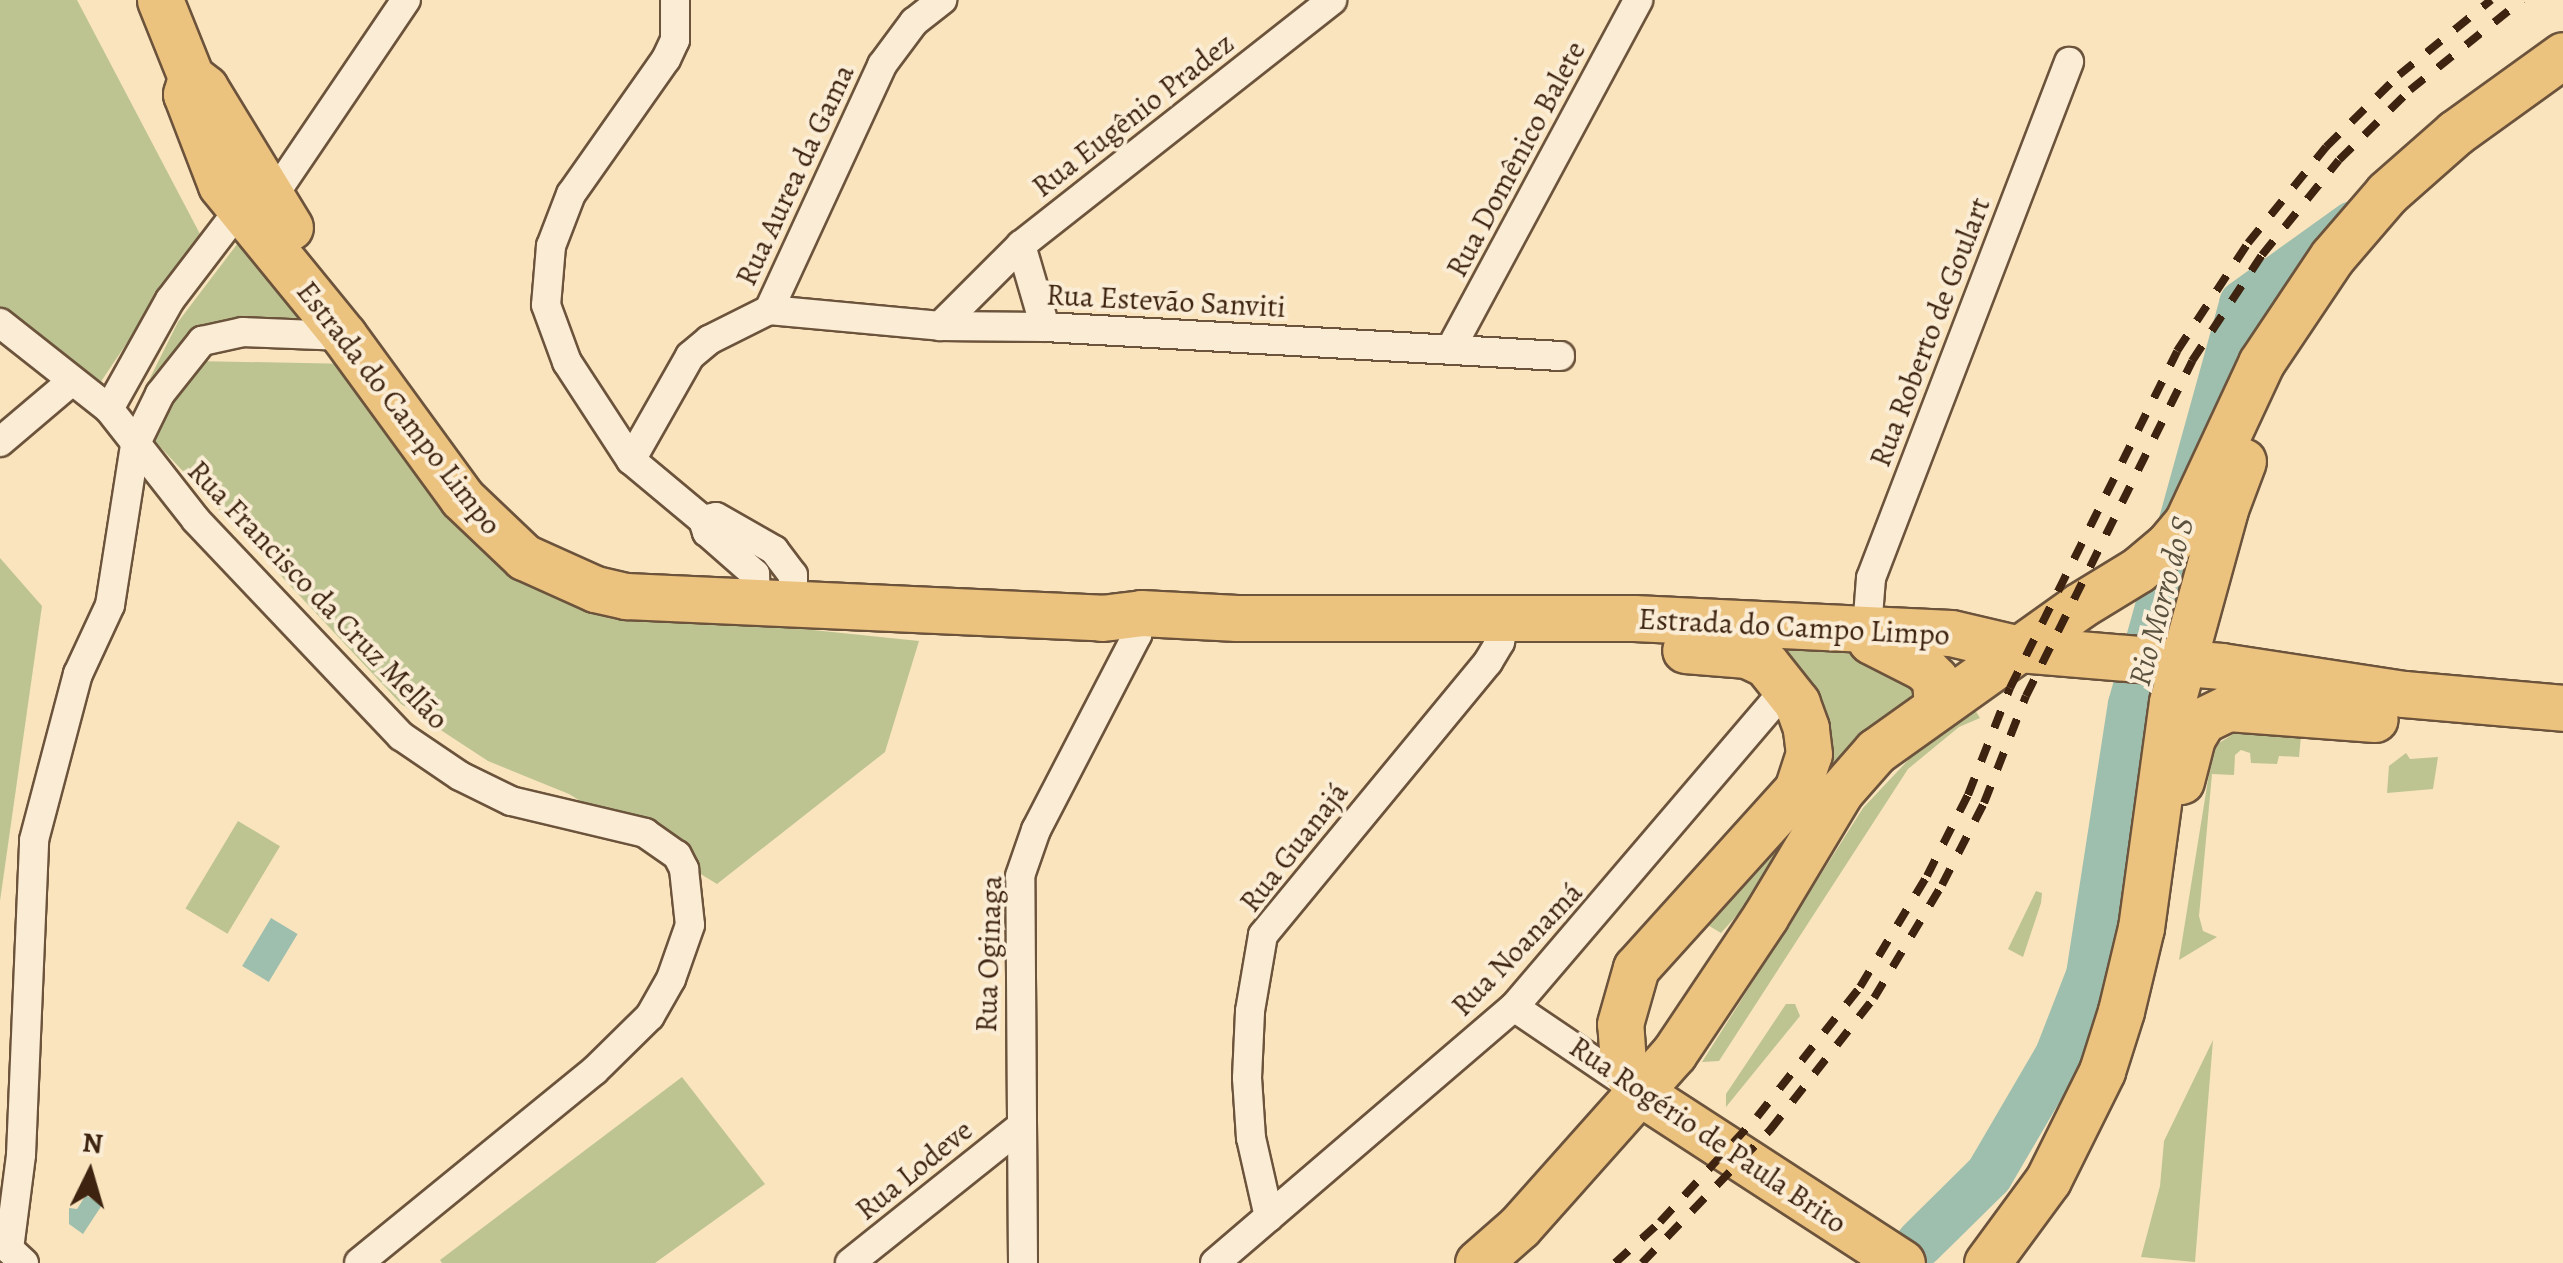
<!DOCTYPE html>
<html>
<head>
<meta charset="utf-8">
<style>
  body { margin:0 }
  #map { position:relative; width:2563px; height:1263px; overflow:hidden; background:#f9e4be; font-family:Alegreya,serif }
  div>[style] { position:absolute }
  .green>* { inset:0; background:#bdc492; transform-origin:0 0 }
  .water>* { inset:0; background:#9ebfad; transform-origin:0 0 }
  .river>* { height:48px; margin:-24px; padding:0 24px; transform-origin:24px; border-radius:24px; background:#9ebfad }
  .roads { filter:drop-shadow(2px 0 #6c533c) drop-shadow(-2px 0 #6c533c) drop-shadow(0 2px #6c533c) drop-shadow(0 -2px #6c533c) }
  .street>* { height:28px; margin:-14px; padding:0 14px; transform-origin:14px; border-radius:14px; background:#fbedd5 }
  .primary>* { height:45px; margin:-22.5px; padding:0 22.5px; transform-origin:22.5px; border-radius:22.5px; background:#ecc27f }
  .rail>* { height:8px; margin-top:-4px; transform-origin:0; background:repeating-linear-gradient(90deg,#3d2310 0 18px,transparent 0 36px) }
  span { translate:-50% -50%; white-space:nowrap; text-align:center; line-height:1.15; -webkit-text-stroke:8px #fbedd5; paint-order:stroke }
  .street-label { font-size:30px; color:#3d2310 }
  .water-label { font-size:32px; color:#5a523f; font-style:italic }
  .north { position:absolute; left:40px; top:1123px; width:100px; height:100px; -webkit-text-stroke:8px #fbedd5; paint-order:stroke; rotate:5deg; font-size:28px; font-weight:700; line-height:40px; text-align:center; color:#3d2310 }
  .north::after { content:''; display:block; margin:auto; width:35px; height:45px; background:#3d2310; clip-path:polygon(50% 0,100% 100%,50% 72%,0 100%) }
</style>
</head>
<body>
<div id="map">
  <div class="green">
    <div style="clip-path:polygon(0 0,77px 0,200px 234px,98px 386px,0 315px)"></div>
    <div style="clip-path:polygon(244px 235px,302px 326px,224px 327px,142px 394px,178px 322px)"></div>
    <div style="clip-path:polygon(195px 361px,353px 364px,583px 606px,919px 641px,885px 752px,717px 884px,569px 794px,488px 761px,401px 704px,149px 435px)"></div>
    <div style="clip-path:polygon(0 558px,42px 606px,0 901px)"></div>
    <div style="clip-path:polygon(1766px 643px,1812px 645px,1865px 656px,1923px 687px,1880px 721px,1816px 794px,1811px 686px,1788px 657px)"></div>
    <div style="clip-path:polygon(1975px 710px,1980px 718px,1959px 727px,1908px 769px,1719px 1061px,1702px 1062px,1863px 808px,1913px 755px)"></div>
    <div style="clip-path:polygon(2235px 733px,2301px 736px,2299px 757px,2279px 756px,2277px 764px,2251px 763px,2250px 753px,2241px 750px,2235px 755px,2234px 775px,2212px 774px,2199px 916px,2203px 931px,2217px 937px,2179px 960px,2212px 755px,2219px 743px)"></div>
    <div style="clip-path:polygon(2406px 753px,2410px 759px,2438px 757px,2433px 789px,2387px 793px,2389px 766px)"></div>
    <div style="left:238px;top:821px;width:49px;height:102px;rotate:31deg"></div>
    <div style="clip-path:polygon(1798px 822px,1754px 896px,1721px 933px,1706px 924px)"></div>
    <div style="clip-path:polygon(2036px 891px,2042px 893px,2041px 903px,2023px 957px,2008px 949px)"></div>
    <div style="clip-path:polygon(1786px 1004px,1795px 1004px,1800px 1016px,1726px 1107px,1726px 1094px)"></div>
    <div style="clip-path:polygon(2213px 1040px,2195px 1262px,2141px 1257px,2160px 1186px,2164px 1141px)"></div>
    <div style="clip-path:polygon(682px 1077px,765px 1184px,655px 1263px,442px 1263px,440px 1260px)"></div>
  </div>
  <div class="water">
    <div style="left:271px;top:918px;width:31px;height:56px;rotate:31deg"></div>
    <div style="clip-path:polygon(86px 1195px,102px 1205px,83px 1234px,69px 1224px,69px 1208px,77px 1209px)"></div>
  </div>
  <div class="river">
    <div style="left:1920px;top:1243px;width:97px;rotate:-44.6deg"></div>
    <div style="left:1989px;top:1175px;width:139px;rotate:-59.7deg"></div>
    <div style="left:2059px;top:1055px;width:86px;rotate:-68.8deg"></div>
    <div style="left:2090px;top:975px;width:273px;rotate:-81.2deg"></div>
    <div style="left:2132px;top:705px;width:416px;rotate:-74.5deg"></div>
    <div style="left:2243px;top:304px;width:135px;rotate:-35.7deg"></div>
  </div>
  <div class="roads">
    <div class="street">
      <div style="left:675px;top:0;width:40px;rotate:90deg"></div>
      <div style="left:675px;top:40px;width:21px;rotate:115deg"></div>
      <div style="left:666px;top:59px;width:165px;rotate:125.1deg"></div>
      <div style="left:571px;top:194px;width:56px;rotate:111deg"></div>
      <div style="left:551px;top:246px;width:59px;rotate:94.8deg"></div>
      <div style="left:546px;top:305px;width:61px;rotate:69.8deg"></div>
      <div style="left:567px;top:362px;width:117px;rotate:56.9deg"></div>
      <div style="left:631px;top:460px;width:94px;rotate:39.8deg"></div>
      <div style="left:703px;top:520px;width:13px;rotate:72deg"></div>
      <div style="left:707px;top:532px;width:64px;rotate:41.2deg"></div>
      <div style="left:755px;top:574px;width:26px;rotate:88deg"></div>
      <div style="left:268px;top:195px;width:18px;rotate:-41deg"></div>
      <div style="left:282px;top:183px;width:221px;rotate:-55.9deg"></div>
      <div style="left:1021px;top:245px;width:85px;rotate:73.7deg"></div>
      <div style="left:769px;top:310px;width:172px;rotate:5.3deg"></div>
      <div style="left:940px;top:326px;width:105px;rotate:0.5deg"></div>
      <div style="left:1045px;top:327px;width:516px;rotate:3.22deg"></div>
      <div style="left:0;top:323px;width:139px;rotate:38.3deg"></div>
      <div style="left:109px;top:409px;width:141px;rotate:51.9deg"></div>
      <div style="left:196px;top:520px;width:298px;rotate:46.5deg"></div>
      <div style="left:401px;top:736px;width:71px;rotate:34.1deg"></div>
      <div style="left:460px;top:776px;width:57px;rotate:26.1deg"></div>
      <div style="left:511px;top:801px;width:138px;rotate:13.4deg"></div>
      <div style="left:645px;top:833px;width:39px;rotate:35deg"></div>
      <div style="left:677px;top:855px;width:16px;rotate:63deg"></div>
      <div style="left:684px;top:869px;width:56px;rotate:83.9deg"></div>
      <div style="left:690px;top:925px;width:57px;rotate:109.4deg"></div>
      <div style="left:671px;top:979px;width:43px;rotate:119.6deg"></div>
      <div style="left:650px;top:1016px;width:78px;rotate:135.5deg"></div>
      <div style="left:594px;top:1071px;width:303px;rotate:140.8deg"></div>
      <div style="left:940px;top:326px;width:115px;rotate:-45deg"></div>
      <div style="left:1021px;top:245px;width:396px;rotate:-38.2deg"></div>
      <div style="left:1451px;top:348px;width:395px;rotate:-61.7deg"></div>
      <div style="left:109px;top:409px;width:125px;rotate:-60.8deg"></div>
      <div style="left:170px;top:300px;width:117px;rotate:-52.6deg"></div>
      <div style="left:241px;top:207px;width:9px;rotate:6deg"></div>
      <div style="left:0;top:442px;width:94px;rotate:-40.3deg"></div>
      <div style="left:631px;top:460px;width:120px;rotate:-60.4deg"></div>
      <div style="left:690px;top:356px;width:25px;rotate:-40deg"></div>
      <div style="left:709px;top:340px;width:67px;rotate:-26.6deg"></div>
      <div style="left:769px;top:310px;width:270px;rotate:-65.2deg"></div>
      <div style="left:882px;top:65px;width:54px;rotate:-53.3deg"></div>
      <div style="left:914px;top:22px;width:36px;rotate:-38deg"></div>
      <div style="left:703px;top:520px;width:13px;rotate:-13deg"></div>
      <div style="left:716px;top:517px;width:67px;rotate:29.6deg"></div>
      <div style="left:774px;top:550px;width:31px;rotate:53deg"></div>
      <div style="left:793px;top:575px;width:26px;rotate:90deg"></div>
      <div style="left:1867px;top:629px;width:51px;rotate:-85.5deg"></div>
      <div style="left:1871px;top:578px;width:553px;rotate:-69.01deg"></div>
      <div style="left:1514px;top:1007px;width:139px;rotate:34.1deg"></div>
      <div style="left:1269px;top:1217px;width:81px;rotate:-102.8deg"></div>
      <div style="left:1251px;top:1138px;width:60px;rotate:-93.8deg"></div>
      <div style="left:1247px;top:1078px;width:67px;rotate:-87.4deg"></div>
      <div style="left:1250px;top:1011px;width:77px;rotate:-80.3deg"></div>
      <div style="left:1263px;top:935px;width:354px;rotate:-50.5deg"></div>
      <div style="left:1488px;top:662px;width:23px;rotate:-59deg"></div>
      <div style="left:1500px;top:642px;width:25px;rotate:-78deg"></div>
      <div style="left:24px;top:1263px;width:21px;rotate:-137deg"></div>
      <div style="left:9px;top:1249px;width:95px;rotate:-82.7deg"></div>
      <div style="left:21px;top:1155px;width:315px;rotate:-87.6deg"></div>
      <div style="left:34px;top:840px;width:172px;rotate:-75.2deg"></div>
      <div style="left:78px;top:674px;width:76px;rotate:-65.1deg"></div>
      <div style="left:110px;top:605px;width:162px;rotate:-81.1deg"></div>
      <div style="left:135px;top:445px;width:57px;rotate:-63.9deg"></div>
      <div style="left:160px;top:394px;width:68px;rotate:-51.6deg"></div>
      <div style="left:202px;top:341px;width:42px;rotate:-12.4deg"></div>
      <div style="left:243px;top:332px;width:101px;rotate:2.3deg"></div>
      <div style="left:850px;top:1263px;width:216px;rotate:-38.6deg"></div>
      <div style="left:1023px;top:1263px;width:387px;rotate:-90.4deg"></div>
      <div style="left:1020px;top:876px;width:49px;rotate:-70.8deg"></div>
      <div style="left:1036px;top:830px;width:220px;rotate:-62.6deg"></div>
      <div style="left:1137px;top:635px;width:22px;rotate:-80deg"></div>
      <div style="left:1215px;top:1263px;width:394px;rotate:-40.6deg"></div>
      <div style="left:1514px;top:1007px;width:422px;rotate:-49.5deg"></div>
    </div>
    <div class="primary">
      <div style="left:160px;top:0;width:83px;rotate:68.1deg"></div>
      <div style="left:191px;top:77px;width:18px;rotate:38deg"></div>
      <div style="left:205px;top:88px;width:163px;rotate:58.6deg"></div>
      <div style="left:191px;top:77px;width:18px;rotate:106deg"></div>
      <div style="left:186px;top:94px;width:97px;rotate:69deg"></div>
      <div style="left:221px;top:185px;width:195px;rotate:50.8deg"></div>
      <div style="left:344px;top:336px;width:200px;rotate:53.9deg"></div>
      <div style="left:462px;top:498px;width:86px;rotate:43.6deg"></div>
      <div style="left:524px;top:557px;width:78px;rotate:24.3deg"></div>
      <div style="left:595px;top:589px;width:32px;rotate:13deg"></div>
      <div style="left:626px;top:596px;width:477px;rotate:2.6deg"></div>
      <div style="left:1102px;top:618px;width:39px;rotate:-7deg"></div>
      <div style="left:1141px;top:613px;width:96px;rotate:3deg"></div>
      <div style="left:1237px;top:618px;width:397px"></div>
      <div style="left:1634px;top:618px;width:317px;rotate:2.7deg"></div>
      <div style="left:1951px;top:633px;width:70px;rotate:13.2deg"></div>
      <div style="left:2019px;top:649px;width:203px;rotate:4.8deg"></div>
      <div style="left:2221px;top:666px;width:185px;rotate:8.7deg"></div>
      <div style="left:2404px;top:694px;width:160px;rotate:5deg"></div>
      <div style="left:1868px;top:631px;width:10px;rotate:73deg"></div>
      <div style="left:1871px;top:641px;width:59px;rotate:27deg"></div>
      <div style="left:1924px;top:668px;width:16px;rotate:45deg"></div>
      <div style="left:1935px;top:679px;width:28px;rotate:86deg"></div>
      <div style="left:2181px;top:781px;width:44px;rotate:-75.7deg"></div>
      <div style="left:2192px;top:738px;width:21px;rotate:-59deg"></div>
      <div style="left:2203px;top:720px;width:28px;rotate:-26deg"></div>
      <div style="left:2228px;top:708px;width:147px;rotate:4.3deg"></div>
      <div style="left:1636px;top:1090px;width:30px;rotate:-116deg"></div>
      <div style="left:1623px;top:1063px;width:39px;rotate:-94deg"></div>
      <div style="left:1620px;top:1024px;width:58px;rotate:-74.1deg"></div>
      <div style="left:1636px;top:968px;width:240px;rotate:-47.9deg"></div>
      <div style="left:1797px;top:790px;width:38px;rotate:-72deg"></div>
      <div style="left:1809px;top:754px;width:26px;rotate:-97deg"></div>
      <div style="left:1806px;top:728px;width:27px;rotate:-110deg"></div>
      <div style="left:1797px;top:703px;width:50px;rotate:-128.5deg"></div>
      <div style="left:1766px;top:664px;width:21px;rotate:-155deg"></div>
      <div style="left:1747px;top:655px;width:62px;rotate:-175.4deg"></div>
      <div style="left:1636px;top:1090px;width:317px;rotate:33deg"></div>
      <div style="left:1478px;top:1263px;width:55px;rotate:-41.3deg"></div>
      <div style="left:1519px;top:1227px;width:233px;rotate:-48.3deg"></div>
      <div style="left:1674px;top:1053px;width:164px;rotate:-56.2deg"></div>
      <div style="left:1765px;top:917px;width:146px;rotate:-59deg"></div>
      <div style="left:1840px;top:792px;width:55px;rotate:-48.7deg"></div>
      <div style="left:1876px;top:751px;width:249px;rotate:-35.5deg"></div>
      <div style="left:2079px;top:606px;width:69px;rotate:-31.4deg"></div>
      <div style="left:2138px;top:570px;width:38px;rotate:-40deg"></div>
      <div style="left:2167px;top:546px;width:31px;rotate:-50deg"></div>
      <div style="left:2187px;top:522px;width:175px;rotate:-65deg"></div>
      <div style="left:2261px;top:363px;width:128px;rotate:-56.2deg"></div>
      <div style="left:2332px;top:257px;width:84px;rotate:-49.3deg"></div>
      <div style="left:2387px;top:193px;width:91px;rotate:-41.4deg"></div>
      <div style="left:2455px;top:133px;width:133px;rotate:-35.8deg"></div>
      <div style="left:1987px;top:1263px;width:103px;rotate:-53.7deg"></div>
      <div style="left:2048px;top:1180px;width:122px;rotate:-63.6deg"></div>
      <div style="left:2102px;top:1071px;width:63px;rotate:-72.4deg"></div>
      <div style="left:2121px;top:1011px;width:85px;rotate:-76.5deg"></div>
      <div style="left:2141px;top:928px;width:228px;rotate:-82.2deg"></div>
      <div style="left:2172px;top:702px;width:200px;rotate:-74.6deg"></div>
      <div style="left:2225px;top:509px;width:51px;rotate:-69.4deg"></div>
    </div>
  </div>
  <div class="rail">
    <div style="left:1615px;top:1263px;width:61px;rotate:-42.3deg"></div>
    <div style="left:1660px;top:1222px;width:143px;rotate:-47.3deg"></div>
    <div style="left:1757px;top:1117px;width:166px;rotate:-51.6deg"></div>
    <div style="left:1860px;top:987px;width:130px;rotate:-58.9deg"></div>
    <div style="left:1927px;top:876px;width:91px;rotate:-63.2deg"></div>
    <div style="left:1968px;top:795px;width:115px;rotate:-68.6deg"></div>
    <div style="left:2010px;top:688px;width:376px;rotate:-63.6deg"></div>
    <div style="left:2177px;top:351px;width:129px;rotate:-56.7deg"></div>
    <div style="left:2248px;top:243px;width:124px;rotate:-50.9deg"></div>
    <div style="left:2326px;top:147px;width:103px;rotate:-44.6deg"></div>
    <div style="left:2399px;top:75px;width:119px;rotate:-39.2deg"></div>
    <div style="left:1642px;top:1263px;width:185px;rotate:-46.1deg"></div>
    <div style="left:1770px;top:1130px;width:168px;rotate:-51.8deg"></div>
    <div style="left:1874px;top:998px;width:132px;rotate:-59deg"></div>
    <div style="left:1942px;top:885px;width:92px;rotate:-62.9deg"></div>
    <div style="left:1984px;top:803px;width:115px;rotate:-68.6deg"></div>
    <div style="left:2026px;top:696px;width:374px;rotate:-63.6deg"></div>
    <div style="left:2192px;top:361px;width:127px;rotate:-56.6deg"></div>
    <div style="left:2262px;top:255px;width:122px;rotate:-51deg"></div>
    <div style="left:2339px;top:160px;width:100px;rotate:-44.6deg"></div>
    <div style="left:2410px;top:90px;width:144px;rotate:-38.8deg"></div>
  </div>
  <div class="street-label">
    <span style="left:1133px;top:115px;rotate:-38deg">Rua Eugênio Pradez</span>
    <span style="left:1516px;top:159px;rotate:-62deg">Rua Domênico Balete</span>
    <span style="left:795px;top:175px;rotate:-65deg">Rua Aurea da Gama</span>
    <span style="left:1166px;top:301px;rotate:3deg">Rua Estevão Sanviti</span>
    <span style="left:1930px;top:332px;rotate:-69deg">Rua Roberto de Goulart</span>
    <span style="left:399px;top:408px;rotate:52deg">Estrada do Campo Limpo</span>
    <span style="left:318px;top:595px;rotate:46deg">Rua Francisco da Cruz Mellão</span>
    <span style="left:1794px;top:627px;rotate:3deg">Estrada do Campo Limpo</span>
    <span style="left:1294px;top:847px;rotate:-52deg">Rua Guanajá</span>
    <span style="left:1517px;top:949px;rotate:-46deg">Rua Noanamá</span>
    <span style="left:989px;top:954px;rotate:-88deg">Rua Oginaga</span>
    <span style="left:1708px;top:1135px;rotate:34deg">Rua Rogério de Paula Brito</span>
    <span style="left:914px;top:1170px;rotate:-39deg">Rua Lodeve</span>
  </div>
  <div class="water-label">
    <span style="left:2161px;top:601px;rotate:-75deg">Rio Morro do S</span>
  </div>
  <div class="north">N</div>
</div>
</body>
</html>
